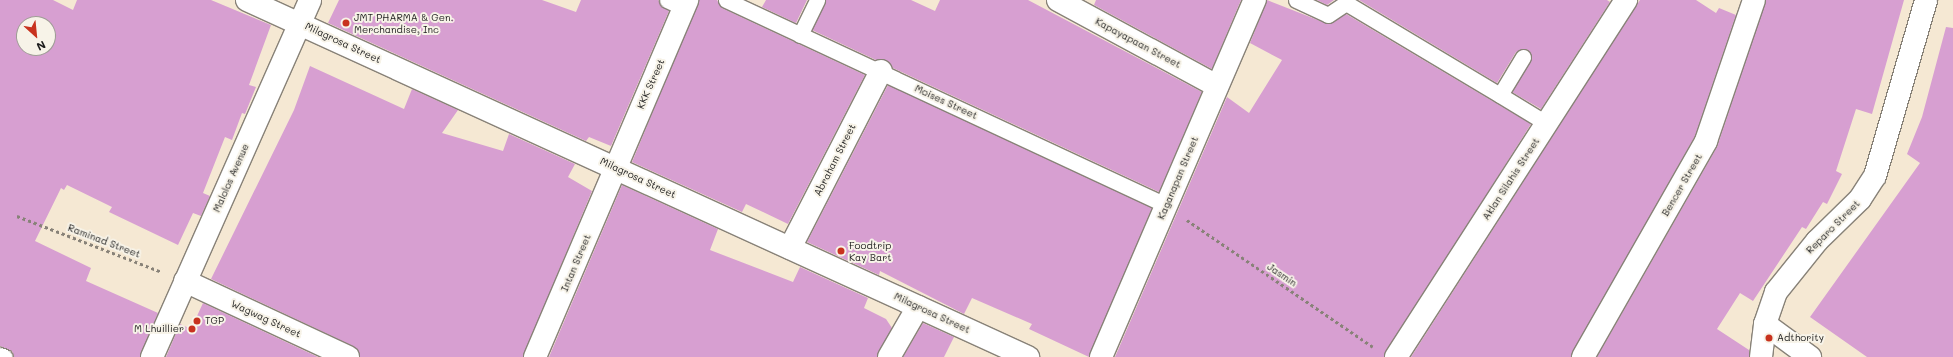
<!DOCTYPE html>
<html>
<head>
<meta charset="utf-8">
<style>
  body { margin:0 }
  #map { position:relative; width:1953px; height:357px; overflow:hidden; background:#f5e8d3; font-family:Mali,sans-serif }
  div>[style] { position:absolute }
  .building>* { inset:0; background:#d79fd1 }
  .path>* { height:2.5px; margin-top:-1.25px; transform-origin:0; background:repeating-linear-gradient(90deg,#888278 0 3px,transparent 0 6px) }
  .roads { filter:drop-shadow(1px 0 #888278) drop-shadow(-1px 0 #888278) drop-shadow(0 1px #888278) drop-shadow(0 -1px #888278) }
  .lane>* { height:15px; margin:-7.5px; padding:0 7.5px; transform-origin:7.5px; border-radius:7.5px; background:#fff }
  .street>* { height:22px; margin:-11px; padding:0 11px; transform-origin:11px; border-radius:11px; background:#fff }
  .secondary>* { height:22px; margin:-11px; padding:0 11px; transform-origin:11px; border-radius:11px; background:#fff }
  .dots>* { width:11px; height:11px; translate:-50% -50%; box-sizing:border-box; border:2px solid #f7f3e8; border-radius:50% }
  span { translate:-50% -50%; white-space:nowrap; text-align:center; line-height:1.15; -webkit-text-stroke:4px #f7f3e8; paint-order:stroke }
  .poi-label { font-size:10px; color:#1c1c1c }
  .left { translate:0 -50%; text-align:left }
  .right { translate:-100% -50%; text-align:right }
  .street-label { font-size:10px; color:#1c1c1c }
  .north { position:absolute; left:16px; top:16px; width:40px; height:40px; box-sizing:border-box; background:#f7f3e8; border:1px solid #9f9d96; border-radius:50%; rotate:153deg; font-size:11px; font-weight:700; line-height:16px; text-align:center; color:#1c1c1c }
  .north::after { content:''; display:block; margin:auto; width:14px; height:18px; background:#c8321e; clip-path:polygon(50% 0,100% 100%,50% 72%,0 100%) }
</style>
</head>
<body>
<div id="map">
  <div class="building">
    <div style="clip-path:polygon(evenodd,0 0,53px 0,73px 10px,77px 0,211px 0,271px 25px,249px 85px,256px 87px,245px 114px,242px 113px,232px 140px,225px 137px,203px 193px,210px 196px,201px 216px,193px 213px,178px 245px,109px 212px,112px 207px,67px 185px,64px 190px,61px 188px,35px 241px,91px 268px,86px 281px,158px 313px,140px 357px,14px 357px,12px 351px,0 346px,0 0,24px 24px,48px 24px,48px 48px,24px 48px,24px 24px)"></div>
    <div style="clip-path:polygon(339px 0,542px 0,576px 12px,581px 0,658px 0,669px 11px,611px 146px,589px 137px,586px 141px,328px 23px)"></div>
    <div style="clip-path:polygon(699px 0,717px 0,722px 8px,865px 75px,788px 224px,746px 204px,742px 212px,632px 162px)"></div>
    <div style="clip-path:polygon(766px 0,807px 0,796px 23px,762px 7px)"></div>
    <div style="clip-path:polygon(826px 0,911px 0,935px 11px,940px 0,1028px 0,1202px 92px,1159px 192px,893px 68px,886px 60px,876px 60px,812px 30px)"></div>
    <div style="clip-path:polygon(1096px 0,1241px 0,1212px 69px,1094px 5px)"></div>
    <div style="clip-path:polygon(1267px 0,1328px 24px,1346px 14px,1531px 124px,1384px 357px,1115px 357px,1227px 97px,1249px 113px,1282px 60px,1250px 43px)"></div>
    <div style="clip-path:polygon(1317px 0,1334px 0,1327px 5px)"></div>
    <div style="clip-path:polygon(1359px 0,1607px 0,1610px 2px,1541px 109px,1512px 92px,1531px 61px,1527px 49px,1516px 52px,1497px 83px)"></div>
    <div style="clip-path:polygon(1640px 0,1696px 0,1716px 13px,1719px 8px,1736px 15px,1695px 136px,1571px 357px,1411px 357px)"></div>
    <div style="clip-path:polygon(1766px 0,1904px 0,1872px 114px,1856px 109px,1836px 171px,1842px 174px,1827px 204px,1823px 202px,1806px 229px,1802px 227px,1753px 301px,1740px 293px,1717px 329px,1749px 350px,1749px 357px,1597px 357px,1717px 147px)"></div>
    <div style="clip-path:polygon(1946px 27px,1953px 28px,1953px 357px,1867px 357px,1810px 317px,1920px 163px,1907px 154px,1922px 117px)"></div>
    <div style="clip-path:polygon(310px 66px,404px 109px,412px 89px,458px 110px,442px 133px,503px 151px,509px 134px,575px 164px,568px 177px,592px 191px,523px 357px,360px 357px,353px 346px,211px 279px,294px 110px)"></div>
    <div style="clip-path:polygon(888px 85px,1152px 208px,1089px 357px,1029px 329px,1032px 324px,972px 298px,964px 314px,880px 271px,879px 275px,807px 242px)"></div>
    <div style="clip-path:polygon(622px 185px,718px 229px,710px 250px,793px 282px,800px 267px,868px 298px,864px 308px,886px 319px,892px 328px,877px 357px,549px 357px)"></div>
    <div style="clip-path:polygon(203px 303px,318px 357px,166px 357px,180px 324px,191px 329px)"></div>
    <div style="clip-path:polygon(923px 323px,954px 337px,944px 357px,903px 357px)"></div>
  </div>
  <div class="path">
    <div style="left:17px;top:216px;width:155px;rotate:21.1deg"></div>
    <div style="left:1187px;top:220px;width:225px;rotate:34.3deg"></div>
  </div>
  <div class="roads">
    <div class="lane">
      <div style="left:667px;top:0;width:19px;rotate:25deg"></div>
      <div style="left:726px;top:0;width:485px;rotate:25deg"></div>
      <div style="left:1296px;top:0;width:35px;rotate:25deg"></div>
      <div style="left:1328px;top:15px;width:22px;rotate:-34deg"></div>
      <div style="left:1346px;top:3px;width:179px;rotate:30.9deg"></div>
      <div style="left:800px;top:35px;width:39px;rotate:-64deg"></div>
      <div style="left:1523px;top:57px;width:44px;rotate:121.2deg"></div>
      <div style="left:1500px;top:95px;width:54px;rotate:31.3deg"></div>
      <div style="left:0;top:355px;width:5px;rotate:22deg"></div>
    </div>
    <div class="street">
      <div style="left:247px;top:0;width:859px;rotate:24.57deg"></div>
      <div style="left:1058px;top:0;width:181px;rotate:28.4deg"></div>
      <div style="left:790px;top:248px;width:199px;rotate:-62.8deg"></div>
      <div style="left:185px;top:281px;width:180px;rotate:25deg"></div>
      <div style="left:1765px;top:324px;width:56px;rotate:36.3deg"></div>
      <div style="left:535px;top:357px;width:388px;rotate:-66.9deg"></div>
      <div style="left:889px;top:357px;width:58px;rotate:-59.9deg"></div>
      <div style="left:1101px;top:357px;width:389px;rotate:-66.7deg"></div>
      <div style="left:1396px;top:357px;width:425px;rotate:-57.2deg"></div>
      <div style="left:1583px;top:357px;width:249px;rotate:-60.3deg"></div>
      <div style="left:1706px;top:141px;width:149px;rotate:-71.2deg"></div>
    </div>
    <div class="secondary">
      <div style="left:152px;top:357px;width:390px;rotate:-66.1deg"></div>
      <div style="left:1761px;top:357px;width:33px;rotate:-83deg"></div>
      <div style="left:1765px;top:324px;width:34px;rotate:-71deg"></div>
      <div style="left:1776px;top:292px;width:65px;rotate:-51.2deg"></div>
      <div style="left:1817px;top:241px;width:60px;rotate:-44.3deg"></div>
      <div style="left:1860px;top:199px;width:27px;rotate:-57deg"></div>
      <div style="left:1875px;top:176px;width:183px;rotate:-73.8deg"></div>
    </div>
  </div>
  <div class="dots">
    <div style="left:346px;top:23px;background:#c8321e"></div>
    <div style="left:841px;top:251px;background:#c8321e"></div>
    <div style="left:197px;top:321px;background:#c8321e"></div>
    <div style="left:192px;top:329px;background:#c8321e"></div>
    <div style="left:1769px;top:338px;background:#c8321e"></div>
  </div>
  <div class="poi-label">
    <span class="left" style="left:354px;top:23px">JMT PHARMA &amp; Gen.<br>Merchandise, Inc</span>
    <span class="left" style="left:849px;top:251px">Foodtrip<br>Kay Bart</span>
    <span class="left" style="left:205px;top:321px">TGP</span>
    <span class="right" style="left:184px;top:329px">M Lhuillier</span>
    <span class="left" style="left:1777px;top:338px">Adthority</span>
  </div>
  <div class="street-label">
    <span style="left:343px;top:43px;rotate:25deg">Milagrosa Street</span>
    <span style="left:1138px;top:43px;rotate:28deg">Kapayapaan Street</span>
    <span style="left:651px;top:84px;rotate:-66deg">KKK Street</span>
    <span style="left:946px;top:102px;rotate:25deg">Moises Street</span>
    <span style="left:835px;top:160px;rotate:-63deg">Abraham Street</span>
    <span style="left:231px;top:178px;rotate:-66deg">Malolos Avenue</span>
    <span style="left:638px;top:178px;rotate:25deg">Milagrosa Street</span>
    <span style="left:1178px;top:178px;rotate:-67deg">Kaganapan Street</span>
    <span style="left:1511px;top:179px;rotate:-57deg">Aklan Silahis Street</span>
    <span style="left:1682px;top:185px;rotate:-60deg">Bencer Street</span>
    <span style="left:1833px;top:227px;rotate:-45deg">Reparo Street</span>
    <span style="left:104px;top:241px;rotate:21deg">Raminad Street</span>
    <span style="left:576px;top:263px;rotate:-67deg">Intan Street</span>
    <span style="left:1282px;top:275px;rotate:34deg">Jasmin</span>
    <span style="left:932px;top:313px;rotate:25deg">Milagrosa Street</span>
    <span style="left:266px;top:319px;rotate:25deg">Wagwag Street</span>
  </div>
  <div class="north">N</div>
</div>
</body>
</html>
